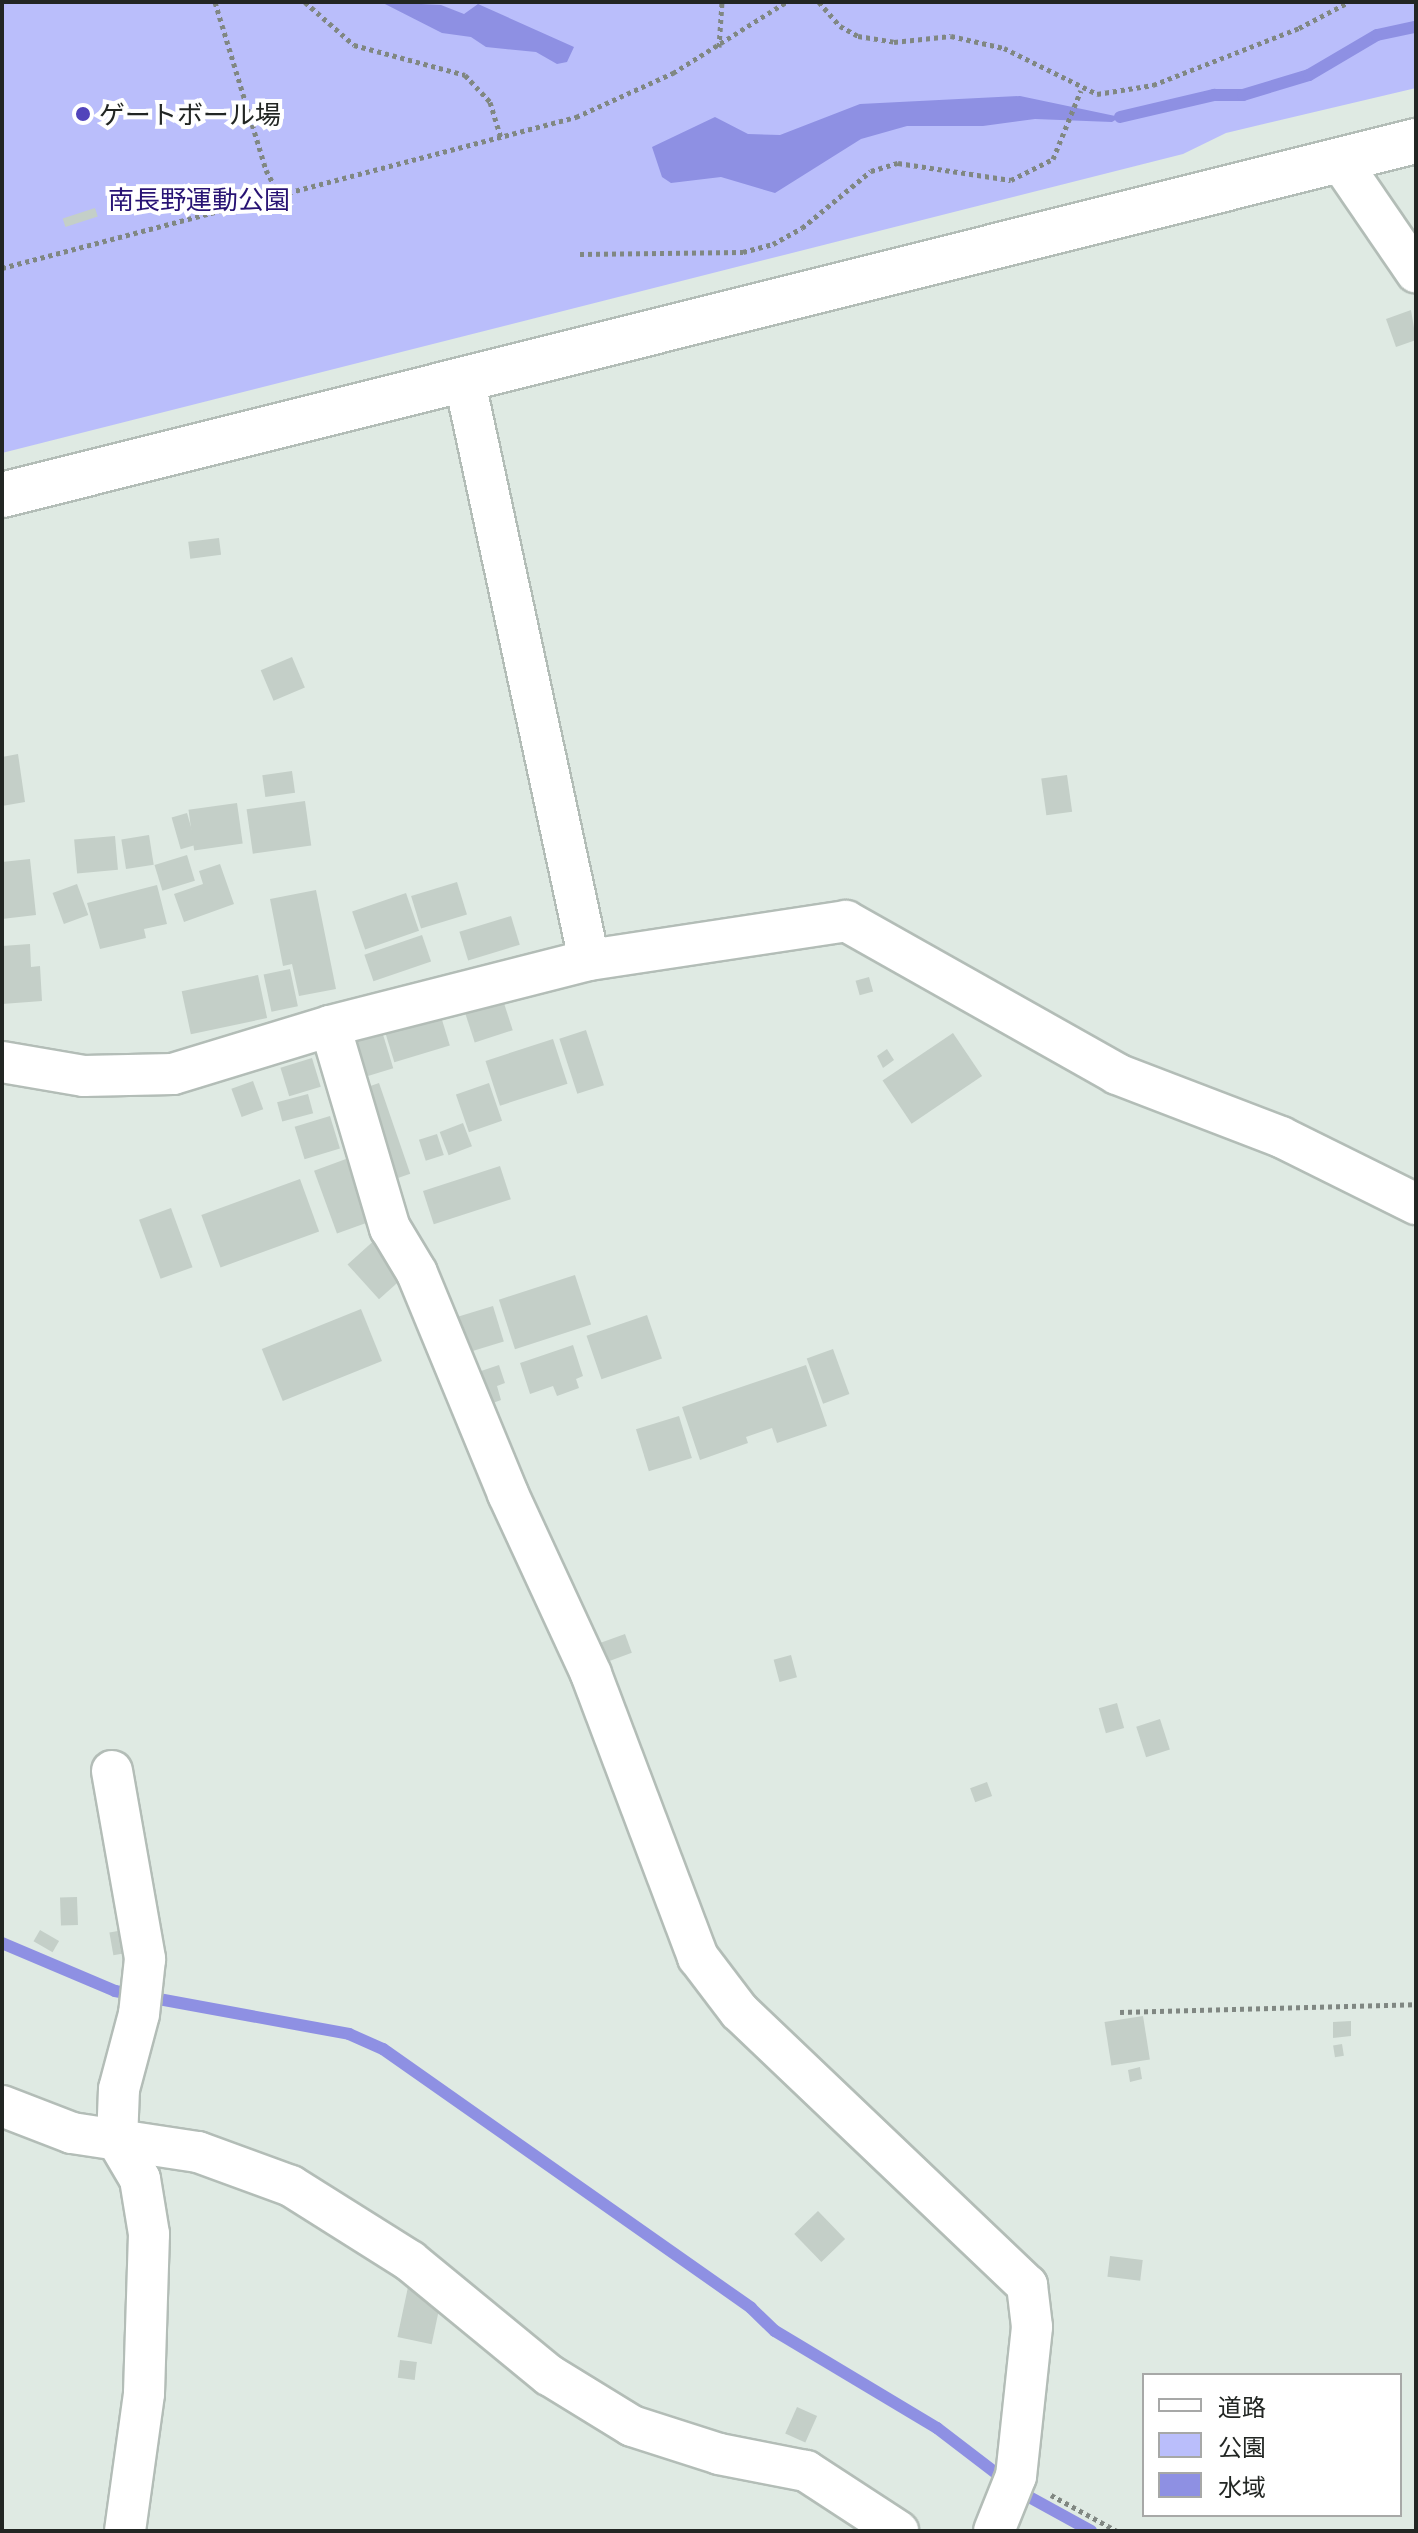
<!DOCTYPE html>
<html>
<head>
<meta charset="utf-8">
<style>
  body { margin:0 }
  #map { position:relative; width:1418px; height:2533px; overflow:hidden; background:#dfeae3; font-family:"Exo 2","Noto Sans JP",sans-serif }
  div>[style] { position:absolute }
  .green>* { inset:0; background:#babefb }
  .water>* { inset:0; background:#8e90e3 }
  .stream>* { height:12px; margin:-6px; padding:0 6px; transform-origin:6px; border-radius:6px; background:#8e90e3 }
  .building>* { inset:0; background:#c4cfc8; transform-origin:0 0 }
  .path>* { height:5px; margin-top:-2.5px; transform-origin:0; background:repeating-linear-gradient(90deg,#808782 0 4px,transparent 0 8px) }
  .roads { filter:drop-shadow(2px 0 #b3bdb7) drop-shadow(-2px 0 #b3bdb7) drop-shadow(0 2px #b3bdb7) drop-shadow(0 -2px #b3bdb7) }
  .street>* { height:40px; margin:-20px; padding:0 20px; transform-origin:20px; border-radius:20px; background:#fff }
  .secondary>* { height:44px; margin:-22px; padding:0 22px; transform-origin:22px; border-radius:22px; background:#fff }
  .dots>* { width:22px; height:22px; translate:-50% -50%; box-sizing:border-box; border:4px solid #fff; border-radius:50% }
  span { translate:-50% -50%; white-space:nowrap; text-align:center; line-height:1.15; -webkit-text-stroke:8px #fff; paint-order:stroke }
  .poi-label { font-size:26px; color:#222623 }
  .left { translate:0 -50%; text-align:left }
  .park-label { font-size:26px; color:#281374 }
  .frame { position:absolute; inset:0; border:4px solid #222623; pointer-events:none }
  .legend { position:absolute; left:1142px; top:2373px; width:260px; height:144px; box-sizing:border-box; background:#fff; border:2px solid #a7a8a7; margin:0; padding:10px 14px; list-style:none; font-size:24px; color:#222623 }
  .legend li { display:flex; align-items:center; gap:16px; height:40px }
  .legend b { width:40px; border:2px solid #a7a8a7 }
</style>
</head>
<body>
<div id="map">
  <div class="green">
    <div style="clip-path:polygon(2px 2px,1416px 2px,1416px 88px,1226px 133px,1183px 154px,2px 453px)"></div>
  </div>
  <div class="water">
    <div style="clip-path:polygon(381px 2px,441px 5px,464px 14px,478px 4px,574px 47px,567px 62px,557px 64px,536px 52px,486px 47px,471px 37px,442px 33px)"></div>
    <div style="clip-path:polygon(1020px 96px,1120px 117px,1112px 122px,1035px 119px,983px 126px,907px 126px,861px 139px,775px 193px,721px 177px,671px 183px,662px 177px,652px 147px,715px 117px,748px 134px,780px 135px,860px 104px)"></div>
  </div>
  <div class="stream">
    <div style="left:1120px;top:117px;width:97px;rotate:-13.2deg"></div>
    <div style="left:1214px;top:95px;width:29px"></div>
    <div style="left:1243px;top:95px;width:69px;rotate:-16.9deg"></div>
    <div style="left:1309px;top:75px;width:79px;rotate:-30.5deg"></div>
    <div style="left:1377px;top:35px;width:40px;rotate:-12deg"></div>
    <div style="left:2px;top:1943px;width:123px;rotate:23deg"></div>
    <div style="left:115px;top:1991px;width:238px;rotate:10.4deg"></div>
    <div style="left:349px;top:2034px;width:37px;rotate:24deg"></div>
    <div style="left:383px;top:2049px;width:450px;rotate:35.1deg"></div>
    <div style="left:751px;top:2308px;width:33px;rotate:44deg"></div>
    <div style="left:775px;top:2331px;width:189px;rotate:30.9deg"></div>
    <div style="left:937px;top:2428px;width:107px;rotate:37.4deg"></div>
    <div style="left:1022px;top:2493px;width:79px;rotate:28.8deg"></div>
  </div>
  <div class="building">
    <div style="left:138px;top:199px;width:9px;height:32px;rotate:77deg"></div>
    <div style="left:95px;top:208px;width:9px;height:34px;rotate:72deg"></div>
    <div style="clip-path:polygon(1411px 310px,1416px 340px,1396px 347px,1386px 319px)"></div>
    <div style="left:219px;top:538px;width:17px;height:31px;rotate:83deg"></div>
    <div style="left:292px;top:657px;width:33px;height:34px;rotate:67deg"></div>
    <div style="clip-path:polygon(18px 754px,25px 802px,2px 806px,2px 757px)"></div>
    <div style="left:292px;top:771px;width:22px;height:30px;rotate:82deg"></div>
    <div style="left:1067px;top:775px;width:37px;height:26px;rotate:82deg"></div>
    <div style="left:305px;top:801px;width:45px;height:59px;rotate:82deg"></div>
    <div style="left:237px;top:803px;width:41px;height:49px;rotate:82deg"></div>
    <div style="left:187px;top:813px;width:33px;height:16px;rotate:74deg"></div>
    <div style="left:149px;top:835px;width:30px;height:28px;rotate:81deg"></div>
    <div style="left:115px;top:836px;width:34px;height:41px;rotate:85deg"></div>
    <div style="left:187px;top:855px;width:27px;height:34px;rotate:73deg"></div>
    <div style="clip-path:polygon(30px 859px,36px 915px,2px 919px,2px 862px)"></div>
    <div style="clip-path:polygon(220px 864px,234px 904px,184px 922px,174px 894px,203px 884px,199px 871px)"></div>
    <div style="left:457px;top:882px;width:34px;height:48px;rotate:73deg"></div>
    <div style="left:77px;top:884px;width:33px;height:26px;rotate:70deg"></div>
    <div style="clip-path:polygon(157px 885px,167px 924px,144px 929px,146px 938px,100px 949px,87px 903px)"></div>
    <div style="clip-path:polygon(316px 890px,336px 989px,299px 996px,292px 964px,283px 966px,270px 899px)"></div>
    <div style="left:406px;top:893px;width:40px;height:57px;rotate:71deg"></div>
    <div style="left:511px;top:916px;width:30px;height:54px;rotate:73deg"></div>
    <div style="left:422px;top:935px;width:28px;height:61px;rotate:71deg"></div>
    <div style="clip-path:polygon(30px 944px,31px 967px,40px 966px,42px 1001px,2px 1004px,2px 946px)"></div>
    <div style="left:290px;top:969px;width:38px;height:27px;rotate:78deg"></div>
    <div style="left:258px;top:975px;width:44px;height:78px;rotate:78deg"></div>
    <div style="left:869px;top:977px;width:15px;height:14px;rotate:74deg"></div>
    <div style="left:501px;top:994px;width:38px;height:40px;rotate:72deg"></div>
    <div style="left:439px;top:1010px;width:37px;height:58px;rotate:73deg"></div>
    <div style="left:381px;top:1028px;width:42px;height:41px;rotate:73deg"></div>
    <div style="left:586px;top:1030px;width:58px;height:28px;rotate:72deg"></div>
    <div style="left:953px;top:1033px;width:52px;height:85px;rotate:56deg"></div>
    <div style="left:553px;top:1039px;width:47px;height:71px;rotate:72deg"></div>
    <div style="clip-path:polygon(887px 1049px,894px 1060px,883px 1068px,877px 1056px)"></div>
    <div style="left:312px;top:1058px;width:30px;height:33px;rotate:73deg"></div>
    <div style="left:253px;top:1081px;width:30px;height:23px;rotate:70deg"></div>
    <div style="left:379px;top:1083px;width:96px;height:29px;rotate:71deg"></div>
    <div style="left:489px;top:1083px;width:40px;height:35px;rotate:71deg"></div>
    <div style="left:308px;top:1094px;width:20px;height:32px;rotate:75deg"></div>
    <div style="left:330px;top:1116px;width:34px;height:37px;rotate:73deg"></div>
    <div style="left:463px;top:1123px;width:25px;height:25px;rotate:69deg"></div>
    <div style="left:437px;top:1134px;width:22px;height:19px;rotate:72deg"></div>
    <div style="left:346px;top:1159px;width:67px;height:34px;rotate:70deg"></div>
    <div style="left:500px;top:1166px;width:35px;height:81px;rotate:72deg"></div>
    <div style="left:300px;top:1179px;width:56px;height:105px;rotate:70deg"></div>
    <div style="left:171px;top:1208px;width:63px;height:34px;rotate:70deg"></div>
    <div style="left:378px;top:1237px;width:47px;height:41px;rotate:48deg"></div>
    <div style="left:575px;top:1275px;width:52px;height:80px;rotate:72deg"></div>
    <div style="left:493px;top:1306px;width:37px;height:42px;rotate:73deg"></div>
    <div style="left:361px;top:1309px;width:56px;height:107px;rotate:68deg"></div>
    <div style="left:647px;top:1315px;width:46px;height:64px;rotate:71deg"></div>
    <div style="clip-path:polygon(573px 1345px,583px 1376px,576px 1379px,579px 1388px,557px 1396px,553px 1386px,530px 1394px,520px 1363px)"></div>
    <div style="left:833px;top:1349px;width:48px;height:28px;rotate:70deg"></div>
    <div style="clip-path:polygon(499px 1365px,505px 1383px,497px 1386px,501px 1400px,482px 1407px,472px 1374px)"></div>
    <div style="clip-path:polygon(806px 1365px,827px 1426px,777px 1443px,772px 1428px,746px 1437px,748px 1443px,700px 1460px,682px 1407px)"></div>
    <div style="left:679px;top:1416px;width:44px;height:45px;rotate:73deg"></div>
    <div style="left:625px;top:1634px;width:20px;height:31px;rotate:70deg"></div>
    <div style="left:791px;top:1655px;width:23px;height:18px;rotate:75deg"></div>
    <div style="left:1117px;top:1703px;width:26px;height:19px;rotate:74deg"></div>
    <div style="left:1160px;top:1719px;width:32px;height:25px;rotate:72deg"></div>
    <div style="left:987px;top:1782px;width:15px;height:18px;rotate:70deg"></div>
    <div style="left:77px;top:1897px;width:28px;height:17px;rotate:88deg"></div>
    <div style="left:135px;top:1928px;width:23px;height:26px;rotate:80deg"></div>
    <div style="left:40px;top:1930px;width:22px;height:13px;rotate:30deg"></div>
    <div style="left:1143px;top:2016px;width:44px;height:39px;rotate:81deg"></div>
    <div style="clip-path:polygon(1351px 2021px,1351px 2036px,1333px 2038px,1333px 2022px)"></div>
    <div style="left:1342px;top:2044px;width:12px;height:9px;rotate:81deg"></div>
    <div style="clip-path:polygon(1140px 2067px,1142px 2079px,1130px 2082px,1128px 2070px)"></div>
    <div style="left:818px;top:2211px;width:39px;height:33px;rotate:46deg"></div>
    <div style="left:1110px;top:2256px;width:33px;height:21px;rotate:7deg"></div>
    <div style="left:408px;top:2287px;width:35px;height:51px;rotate:12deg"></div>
    <div style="left:400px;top:2360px;width:17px;height:18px;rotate:7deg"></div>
    <div style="left:797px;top:2407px;width:22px;height:29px;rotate:24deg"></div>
  </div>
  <div class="path">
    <div style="left:215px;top:2px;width:176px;rotate:73.1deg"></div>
    <div style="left:266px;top:170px;width:30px;rotate:62deg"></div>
    <div style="left:305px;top:2px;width:65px;rotate:41.3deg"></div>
    <div style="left:354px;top:45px;width:115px;rotate:15.1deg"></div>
    <div style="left:465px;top:75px;width:37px;rotate:47deg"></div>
    <div style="left:490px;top:102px;width:37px;rotate:73deg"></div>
    <div style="left:819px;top:2px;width:32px;rotate:49deg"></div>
    <div style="left:840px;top:26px;width:21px;rotate:29deg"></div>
    <div style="left:858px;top:36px;width:36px;rotate:9deg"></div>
    <div style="left:894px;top:42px;width:57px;rotate:-6deg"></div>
    <div style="left:951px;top:36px;width:54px;rotate:12.8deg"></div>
    <div style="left:1004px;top:48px;width:104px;rotate:26.3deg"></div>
    <div style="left:1097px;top:94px;width:57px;rotate:-9.1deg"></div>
    <div style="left:1153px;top:85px;width:157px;rotate:-21.3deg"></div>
    <div style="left:1299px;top:28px;width:56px;rotate:-27.5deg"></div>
    <div style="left:719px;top:47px;width:45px;rotate:-86.2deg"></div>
    <div style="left:580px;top:254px;width:163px;rotate:-0.7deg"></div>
    <div style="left:743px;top:252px;width:31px;rotate:-15deg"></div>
    <div style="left:773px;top:244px;width:33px;rotate:-29deg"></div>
    <div style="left:802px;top:228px;width:89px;rotate:-39.6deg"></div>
    <div style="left:871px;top:171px;width:28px;rotate:-17deg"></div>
    <div style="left:898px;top:163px;width:114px;rotate:8.6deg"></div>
    <div style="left:1011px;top:180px;width:47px;rotate:-26.6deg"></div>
    <div style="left:1053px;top:159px;width:74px;rotate:-67.9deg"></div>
    <div style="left:2px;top:268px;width:594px;rotate:-14.74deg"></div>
    <div style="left:576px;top:117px;width:107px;rotate:-24.4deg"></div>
    <div style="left:673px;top:73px;width:133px;rotate:-32.1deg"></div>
    <div style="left:1120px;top:2012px;width:296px;rotate:-1.5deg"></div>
    <div style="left:1051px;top:2495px;width:75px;rotate:28.6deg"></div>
  </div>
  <div class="roads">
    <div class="street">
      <div style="left:1340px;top:161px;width:135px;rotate:55.6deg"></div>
      <div style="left:464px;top:378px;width:595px;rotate:77.88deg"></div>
      <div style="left:330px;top:1026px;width:211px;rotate:73.5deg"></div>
      <div style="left:390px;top:1228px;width:52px;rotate:59deg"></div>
      <div style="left:417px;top:1273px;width:239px;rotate:67.6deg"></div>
      <div style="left:508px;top:1494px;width:198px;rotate:65.2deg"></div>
      <div style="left:591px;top:1674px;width:303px;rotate:69.3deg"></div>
      <div style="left:698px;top:1957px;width:68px;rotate:52.8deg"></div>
      <div style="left:739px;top:2011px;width:398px;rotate:43.6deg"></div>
      <div style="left:1027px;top:2285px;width:42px;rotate:83.2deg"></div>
      <div style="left:1032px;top:2327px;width:150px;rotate:96.1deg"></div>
      <div style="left:1016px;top:2476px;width:59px;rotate:111.8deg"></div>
      <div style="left:2px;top:1062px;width:83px;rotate:9.7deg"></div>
      <div style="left:84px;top:1076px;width:89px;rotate:-1.3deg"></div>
      <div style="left:173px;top:1074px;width:164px;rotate:-17deg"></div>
      <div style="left:330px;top:1026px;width:267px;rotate:-14.3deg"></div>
      <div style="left:589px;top:960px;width:260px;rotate:-8.6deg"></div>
      <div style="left:846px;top:921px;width:311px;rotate:29.4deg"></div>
      <div style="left:1117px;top:1074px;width:176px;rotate:21deg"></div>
      <div style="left:1281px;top:1137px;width:151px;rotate:26.4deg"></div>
      <div style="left:112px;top:1771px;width:191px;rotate:80deg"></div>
      <div style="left:145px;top:1959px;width:55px;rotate:96.2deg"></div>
      <div style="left:139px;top:2014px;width:78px;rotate:104.9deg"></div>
      <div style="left:119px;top:2089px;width:51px;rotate:92.2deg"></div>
      <div style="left:117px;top:2140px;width:45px;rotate:59.5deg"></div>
      <div style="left:140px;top:2179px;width:56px;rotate:80.7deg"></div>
      <div style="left:149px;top:2234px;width:160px;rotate:91.8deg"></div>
      <div style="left:144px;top:2394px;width:138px;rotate:97.9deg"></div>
      <div style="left:2px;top:2106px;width:75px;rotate:21.1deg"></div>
      <div style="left:72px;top:2133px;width:127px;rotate:8.6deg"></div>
      <div style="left:198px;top:2152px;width:99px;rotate:20.1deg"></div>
      <div style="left:291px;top:2186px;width:141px;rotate:32.2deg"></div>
      <div style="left:410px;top:2261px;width:180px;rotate:39.4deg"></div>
      <div style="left:549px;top:2375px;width:97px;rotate:31.6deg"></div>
      <div style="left:632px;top:2426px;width:91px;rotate:17.8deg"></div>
      <div style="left:719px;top:2454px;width:89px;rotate:11.1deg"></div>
      <div style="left:806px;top:2471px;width:110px;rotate:33.1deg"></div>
    </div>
    <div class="secondary">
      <div style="left:2px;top:495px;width:1458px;rotate:-14.06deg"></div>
    </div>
  </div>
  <div class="dots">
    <div style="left:83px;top:114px;background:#5144bb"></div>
  </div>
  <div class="poi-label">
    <span class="left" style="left:99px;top:114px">ゲートボール場</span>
  </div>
  <div class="park-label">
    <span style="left:199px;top:199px">南長野運動公園</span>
  </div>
  <div class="frame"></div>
  <ul class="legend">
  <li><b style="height:10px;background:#fff"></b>道路</li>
  <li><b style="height:22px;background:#babefb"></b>公園</li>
  <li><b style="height:22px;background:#8e90e3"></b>水域</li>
  </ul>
</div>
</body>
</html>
